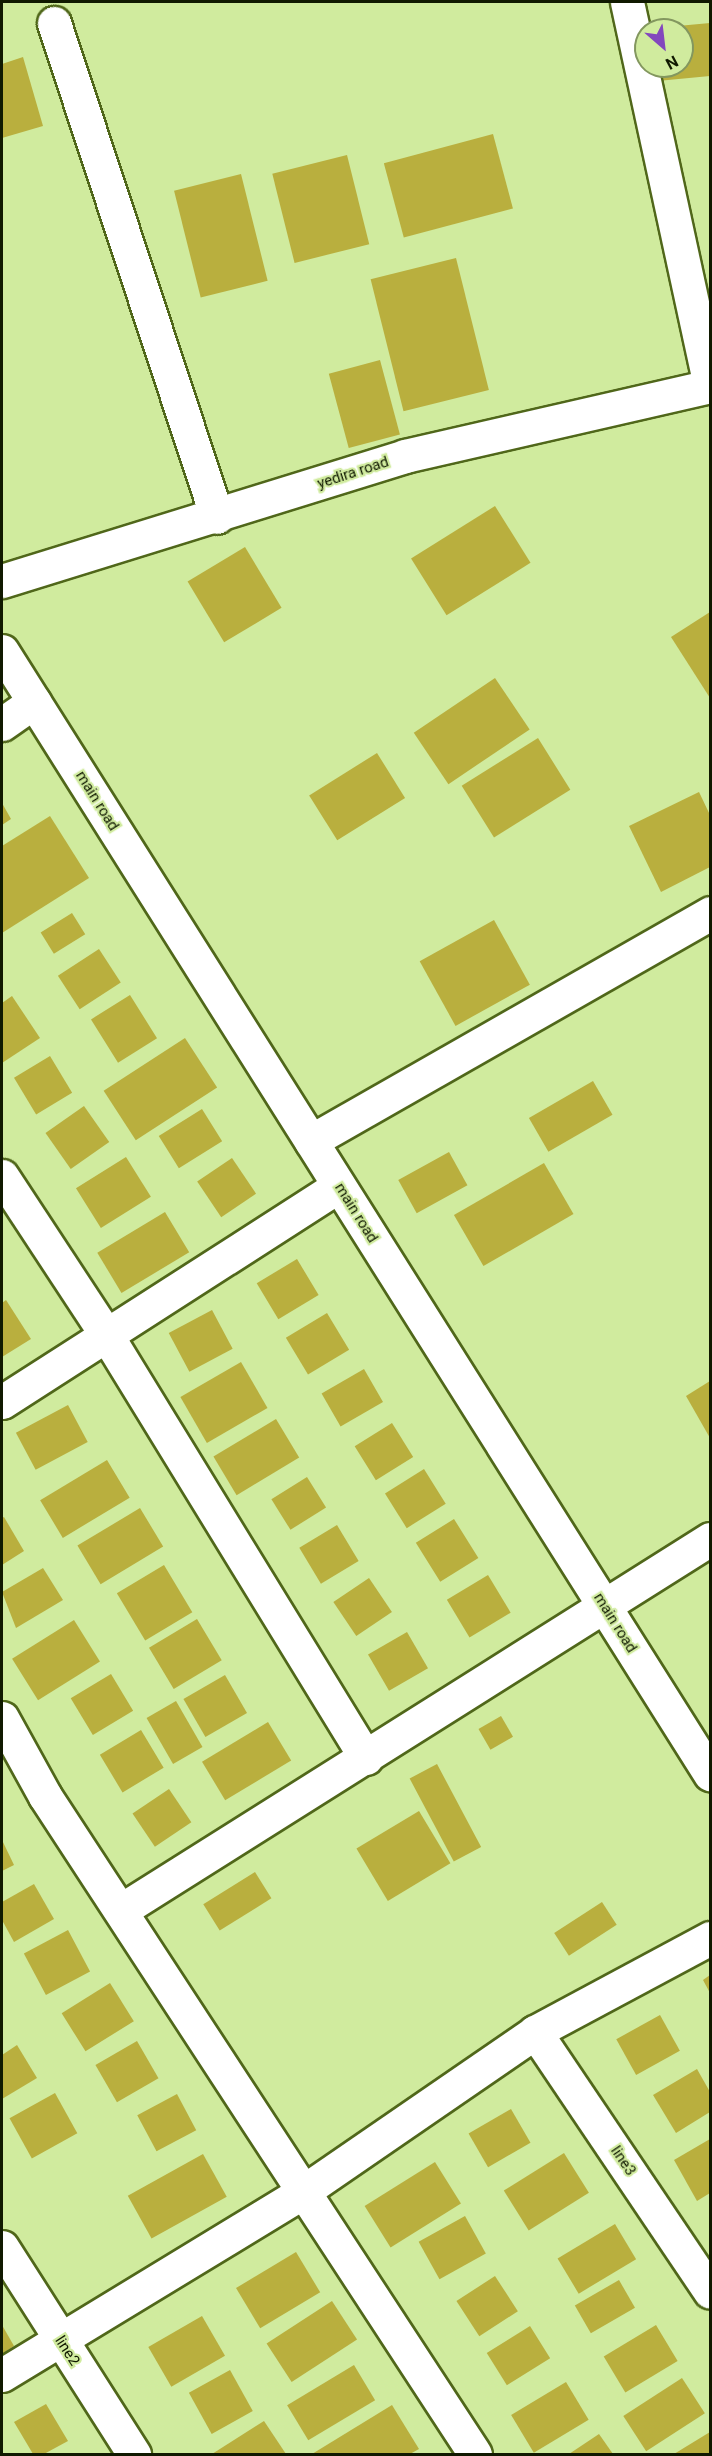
<!DOCTYPE html>
<html>
<head>
<meta charset="utf-8">
<style>
  body { margin:0 }
  #map { position:relative; width:712px; height:2456px; overflow:hidden; background:#d0eb9e; font-family:Roboto,sans-serif }
  div>[style] { position:absolute }
  .building>* { inset:0; background:#b9af3e; transform-origin:0 0 }
  .roads { filter:drop-shadow(2px 0 #50671a) drop-shadow(-2px 0 #50671a) drop-shadow(0 2px #50671a) drop-shadow(0 -2px #50671a) }
  .minor>* { height:33px; margin:-16.5px; padding:0 16.5px; transform-origin:16.5px; border-radius:16.5px; background:#fff }
  .tertiary>* { height:33px; margin:-16.5px; padding:0 16.5px; transform-origin:16.5px; border-radius:16.5px; background:#fff }
  .secondary>* { height:33px; margin:-16.5px; padding:0 16.5px; transform-origin:16.5px; border-radius:16.5px; background:#fff }
  span { translate:-50% -50%; white-space:nowrap; text-align:center; line-height:1.15; -webkit-text-stroke:4.5px #d0eb9e; paint-order:stroke }
  .street-label { font-size:15px; color:#101900 }
  .frame { position:absolute; inset:0; border:3px solid #101900; pointer-events:none }
  .north { position:absolute; left:634px; top:18px; width:60px; height:60px; box-sizing:border-box; background:#d0eb9e; border:2px solid #83975f; border-radius:50%; rotate:152deg; font-size:16px; font-weight:700; line-height:24px; text-align:center; color:#101900 }
  .north::after { content:''; display:block; margin:auto; width:21px; height:27px; background:#8347bd; clip-path:polygon(50% 0,100% 100%,50% 72%,0 100%) }
</style>
</head>
<body>
<div id="map">
  <div class="building">
    <div style="clip-path:polygon(710px 23px,710px 76px,647px 82px,646px 66px,682px 66px,682px 30px,656px 28px)"></div>
    <div style="clip-path:polygon(23px 57px,43px 126px,2px 138px,2px 64px)"></div>
    <div style="left:493px;top:134px;width:77px;height:113px;rotate:75deg"></div>
    <div style="left:347px;top:155px;width:92px;height:77px;rotate:76deg"></div>
    <div style="left:241px;top:174px;width:110px;height:69px;rotate:76deg"></div>
    <div style="left:456px;top:258px;width:136px;height:88px;rotate:76deg"></div>
    <div style="left:380px;top:360px;width:77px;height:53px;rotate:75deg"></div>
    <div style="left:495px;top:506px;width:67px;height:99px;rotate:58deg"></div>
    <div style="left:245px;top:547px;width:71px;height:67px;rotate:59deg"></div>
    <div style="clip-path:polygon(710px 612px,710px 698px,671px 637px)"></div>
    <div style="left:495px;top:678px;width:62px;height:98px;rotate:56deg"></div>
    <div style="left:538px;top:738px;width:61px;height:90px;rotate:58deg"></div>
    <div style="left:377px;top:753px;width:53px;height:80px;rotate:58deg"></div>
    <div style="clip-path:polygon(699px 792px,710px 815px,710px 867px,661px 892px,629px 826px)"></div>
    <div style="clip-path:polygon(2px 803px,11px 819px,2px 825px)"></div>
    <div style="clip-path:polygon(50px 816px,89px 878px,2px 933px,2px 846px)"></div>
    <div style="left:72px;top:913px;width:25px;height:37px;rotate:58deg"></div>
    <div style="left:494px;top:920px;width:74px;height:85px;rotate:61deg"></div>
    <div style="left:99px;top:949px;width:40px;height:49px;rotate:57deg"></div>
    <div style="left:130px;top:995px;width:51px;height:46px;rotate:58deg"></div>
    <div style="clip-path:polygon(12px 996px,40px 1038px,2px 1063px,2px 1003px)"></div>
    <div style="left:185px;top:1038px;width:59px;height:97px;rotate:57deg"></div>
    <div style="left:50px;top:1056px;width:43px;height:42px;rotate:59deg"></div>
    <div style="left:593px;top:1081px;width:39px;height:74px;rotate:60deg"></div>
    <div style="left:84px;top:1106px;width:44px;height:47px;rotate:55deg"></div>
    <div style="left:202px;top:1109px;width:38px;height:51px;rotate:58deg"></div>
    <div style="left:449px;top:1152px;width:38px;height:58px;rotate:61deg"></div>
    <div style="left:126px;top:1157px;width:47px;height:59px;rotate:58deg"></div>
    <div style="left:232px;top:1158px;width:43px;height:42px;rotate:56deg"></div>
    <div style="left:544px;top:1163px;width:59px;height:104px;rotate:60deg"></div>
    <div style="left:165px;top:1212px;width:47px;height:79px;rotate:59deg"></div>
    <div style="left:297px;top:1259px;width:42px;height:47px;rotate:59deg"></div>
    <div style="clip-path:polygon(6px 1300px,31px 1339px,2px 1357px,2px 1303px)"></div>
    <div style="left:212px;top:1310px;width:44px;height:49px;rotate:62deg"></div>
    <div style="left:327px;top:1313px;width:43px;height:48px;rotate:59deg"></div>
    <div style="left:241px;top:1362px;width:53px;height:70px;rotate:60deg"></div>
    <div style="left:364px;top:1369px;width:38px;height:49px;rotate:60deg"></div>
    <div style="clip-path:polygon(710px 1381px,710px 1438px,686px 1396px)"></div>
    <div style="left:68px;top:1405px;width:42px;height:59px;rotate:62deg"></div>
    <div style="left:276px;top:1419px;width:45px;height:73px;rotate:59deg"></div>
    <div style="left:392px;top:1423px;width:40px;height:44px;rotate:58deg"></div>
    <div style="left:107px;top:1460px;width:44px;height:78px;rotate:59deg"></div>
    <div style="left:424px;top:1469px;width:41px;height:46px;rotate:58deg"></div>
    <div style="left:307px;top:1477px;width:36px;height:42px;rotate:58deg"></div>
    <div style="left:140px;top:1508px;width:45px;height:73px;rotate:59deg"></div>
    <div style="clip-path:polygon(4px 1517px,24px 1551px,2px 1565px,2px 1518px)"></div>
    <div style="left:454px;top:1519px;width:46px;height:45px;rotate:58deg"></div>
    <div style="left:337px;top:1525px;width:42px;height:44px;rotate:59deg"></div>
    <div style="left:164px;top:1565px;width:55px;height:55px;rotate:59deg"></div>
    <div style="clip-path:polygon(43px 1568px,63px 1600px,16px 1628px,2px 1592px)"></div>
    <div style="left:488px;top:1575px;width:44px;height:48px;rotate:59deg"></div>
    <div style="left:369px;top:1578px;width:41px;height:43px;rotate:56deg"></div>
    <div style="left:197px;top:1619px;width:48px;height:56px;rotate:59deg"></div>
    <div style="left:74px;top:1620px;width:49px;height:73px;rotate:58deg"></div>
    <div style="left:407px;top:1632px;width:42px;height:45px;rotate:60deg"></div>
    <div style="left:111px;top:1674px;width:43px;height:47px;rotate:59deg"></div>
    <div style="left:225px;top:1675px;width:44px;height:48px;rotate:60deg"></div>
    <div style="left:176px;top:1701px;width:53px;height:34px;rotate:60deg"></div>
    <div style="left:501px;top:1716px;width:24px;height:26px;rotate:60deg"></div>
    <div style="left:268px;top:1722px;width:45px;height:77px;rotate:59deg"></div>
    <div style="left:141px;top:1730px;width:44px;height:48px;rotate:59deg"></div>
    <div style="left:437px;top:1764px;width:94px;height:31px;rotate:62deg"></div>
    <div style="left:169px;top:1789px;width:40px;height:44px;rotate:56deg"></div>
    <div style="left:419px;top:1811px;width:61px;height:73px;rotate:59deg"></div>
    <div style="clip-path:polygon(2px 1840px,14px 1865px,2px 1871px)"></div>
    <div style="left:255px;top:1872px;width:31px;height:61px;rotate:58deg"></div>
    <div style="clip-path:polygon(34px 1884px,54px 1919px,14px 1942px,2px 1920px,2px 1902px)"></div>
    <div style="left:602px;top:1902px;width:27px;height:57px;rotate:57deg"></div>
    <div style="left:68px;top:1930px;width:47px;height:50px;rotate:62deg"></div>
    <div style="clip-path:polygon(710px 1975px,710px 1993px,703px 1980px)"></div>
    <div style="left:110px;top:1983px;width:45px;height:57px;rotate:58deg"></div>
    <div style="left:660px;top:2015px;width:41px;height:50px;rotate:61deg"></div>
    <div style="left:137px;top:2041px;width:43px;height:48px;rotate:60deg"></div>
    <div style="clip-path:polygon(17px 2045px,37px 2078px,2px 2099px,2px 2055px)"></div>
    <div style="clip-path:polygon(697px 2069px,710px 2092px,710px 2112px,676px 2133px,653px 2095px)"></div>
    <div style="left:55px;top:2093px;width:46px;height:52px;rotate:61deg"></div>
    <div style="left:177px;top:2094px;width:41px;height:45px;rotate:62deg"></div>
    <div style="left:511px;top:2109px;width:39px;height:49px;rotate:60deg"></div>
    <div style="clip-path:polygon(710px 2139px,710px 2193px,697px 2201px,674px 2160px)"></div>
    <div style="left:564px;top:2153px;width:47px;height:71px;rotate:58deg"></div>
    <div style="left:203px;top:2154px;width:49px;height:86px;rotate:61deg"></div>
    <div style="left:435px;top:2162px;width:49px;height:83px;rotate:58deg"></div>
    <div style="left:465px;top:2216px;width:43px;height:53px;rotate:61deg"></div>
    <div style="left:615px;top:2224px;width:41px;height:67px;rotate:59deg"></div>
    <div style="left:296px;top:2252px;width:47px;height:70px;rotate:59deg"></div>
    <div style="left:495px;top:2276px;width:42px;height:46px;rotate:57deg"></div>
    <div style="left:619px;top:2280px;width:32px;height:51px;rotate:60deg"></div>
    <div style="left:332px;top:2301px;width:46px;height:78px;rotate:57deg"></div>
    <div style="left:202px;top:2316px;width:46px;height:62px;rotate:60deg"></div>
    <div style="clip-path:polygon(2px 2325px,14px 2346px,2px 2354px)"></div>
    <div style="left:656px;top:2325px;width:42px;height:61px;rotate:59deg"></div>
    <div style="left:530px;top:2326px;width:38px;height:51px;rotate:58deg"></div>
    <div style="left:354px;top:2365px;width:41px;height:78px;rotate:59deg"></div>
    <div style="left:230px;top:2370px;width:47px;height:47px;rotate:61deg"></div>
    <div style="left:682px;top:2378px;width:42px;height:70px;rotate:57deg"></div>
    <div style="left:566px;top:2382px;width:44px;height:64px;rotate:59deg"></div>
    <div style="clip-path:polygon(46px 2404px,68px 2441px,44px 2454px,33px 2454px,14px 2422px)"></div>
    <div style="clip-path:polygon(392px 2405px,419px 2449px,410px 2454px,312px 2454px)"></div>
    <div style="clip-path:polygon(264px 2421px,286px 2454px,212px 2454px)"></div>
    <div style="clip-path:polygon(710px 2432px,710px 2454px,674px 2454px)"></div>
    <div style="clip-path:polygon(599px 2434px,613px 2454px,569px 2454px)"></div>
  </div>
  <div class="roads">
    <div class="minor">
      <div style="left:627px;top:2px;width:393px;rotate:77.8deg"></div>
      <div style="left:54px;top:23px;width:520px;rotate:71.74deg"></div>
      <div style="left:2px;top:724px;width:39px;rotate:-35deg"></div>
      <div style="left:311px;top:1141px;width:460px;rotate:-29.7deg"></div>
      <div style="left:2px;top:1176px;width:186px;rotate:56.7deg"></div>
      <div style="left:104px;top:1331px;width:501px;rotate:58.47deg"></div>
      <div style="left:2px;top:1402px;width:400px;rotate:-32.7deg"></div>
      <div style="left:2px;top:1718px;width:89px;rotate:61.1deg"></div>
      <div style="left:45px;top:1796px;width:786px;rotate:56.84deg"></div>
      <div style="left:123px;top:1909px;width:694px;rotate:-32.22deg"></div>
      <div style="left:535px;top:2032px;width:313px;rotate:56deg"></div>
      <div style="left:2px;top:2247px;width:246px;rotate:57.5deg"></div>
      <div style="left:2px;top:2375px;width:350px;rotate:-31.3deg"></div>
      <div style="left:301px;top:2193px;width:284px;rotate:-34.5deg"></div>
      <div style="left:535px;top:2032px;width:199px;rotate:-28.2deg"></div>
    </div>
    <div class="tertiary">
      <div style="left:2px;top:651px;width:1328px;rotate:57.77deg"></div>
    </div>
    <div class="secondary">
      <div style="left:2px;top:581px;width:422px;rotate:-17.2deg"></div>
      <div style="left:405px;top:456px;width:313px;rotate:-12.9deg"></div>
    </div>
  </div>
  <div class="street-label">
    <span style="left:353px;top:473px;rotate:-18deg">yedira road</span>
    <span style="left:97px;top:801px;rotate:58deg">main road</span>
    <span style="left:356px;top:1213px;rotate:58deg">main road</span>
    <span style="left:615px;top:1623px;rotate:58deg">main road</span>
    <span style="left:623px;top:2161px;rotate:56deg">line3</span>
    <span style="left:67px;top:2351px;rotate:57deg">line2</span>
  </div>
  <div class="frame"></div>
  <div class="north">N</div>
</div>
</body>
</html>
